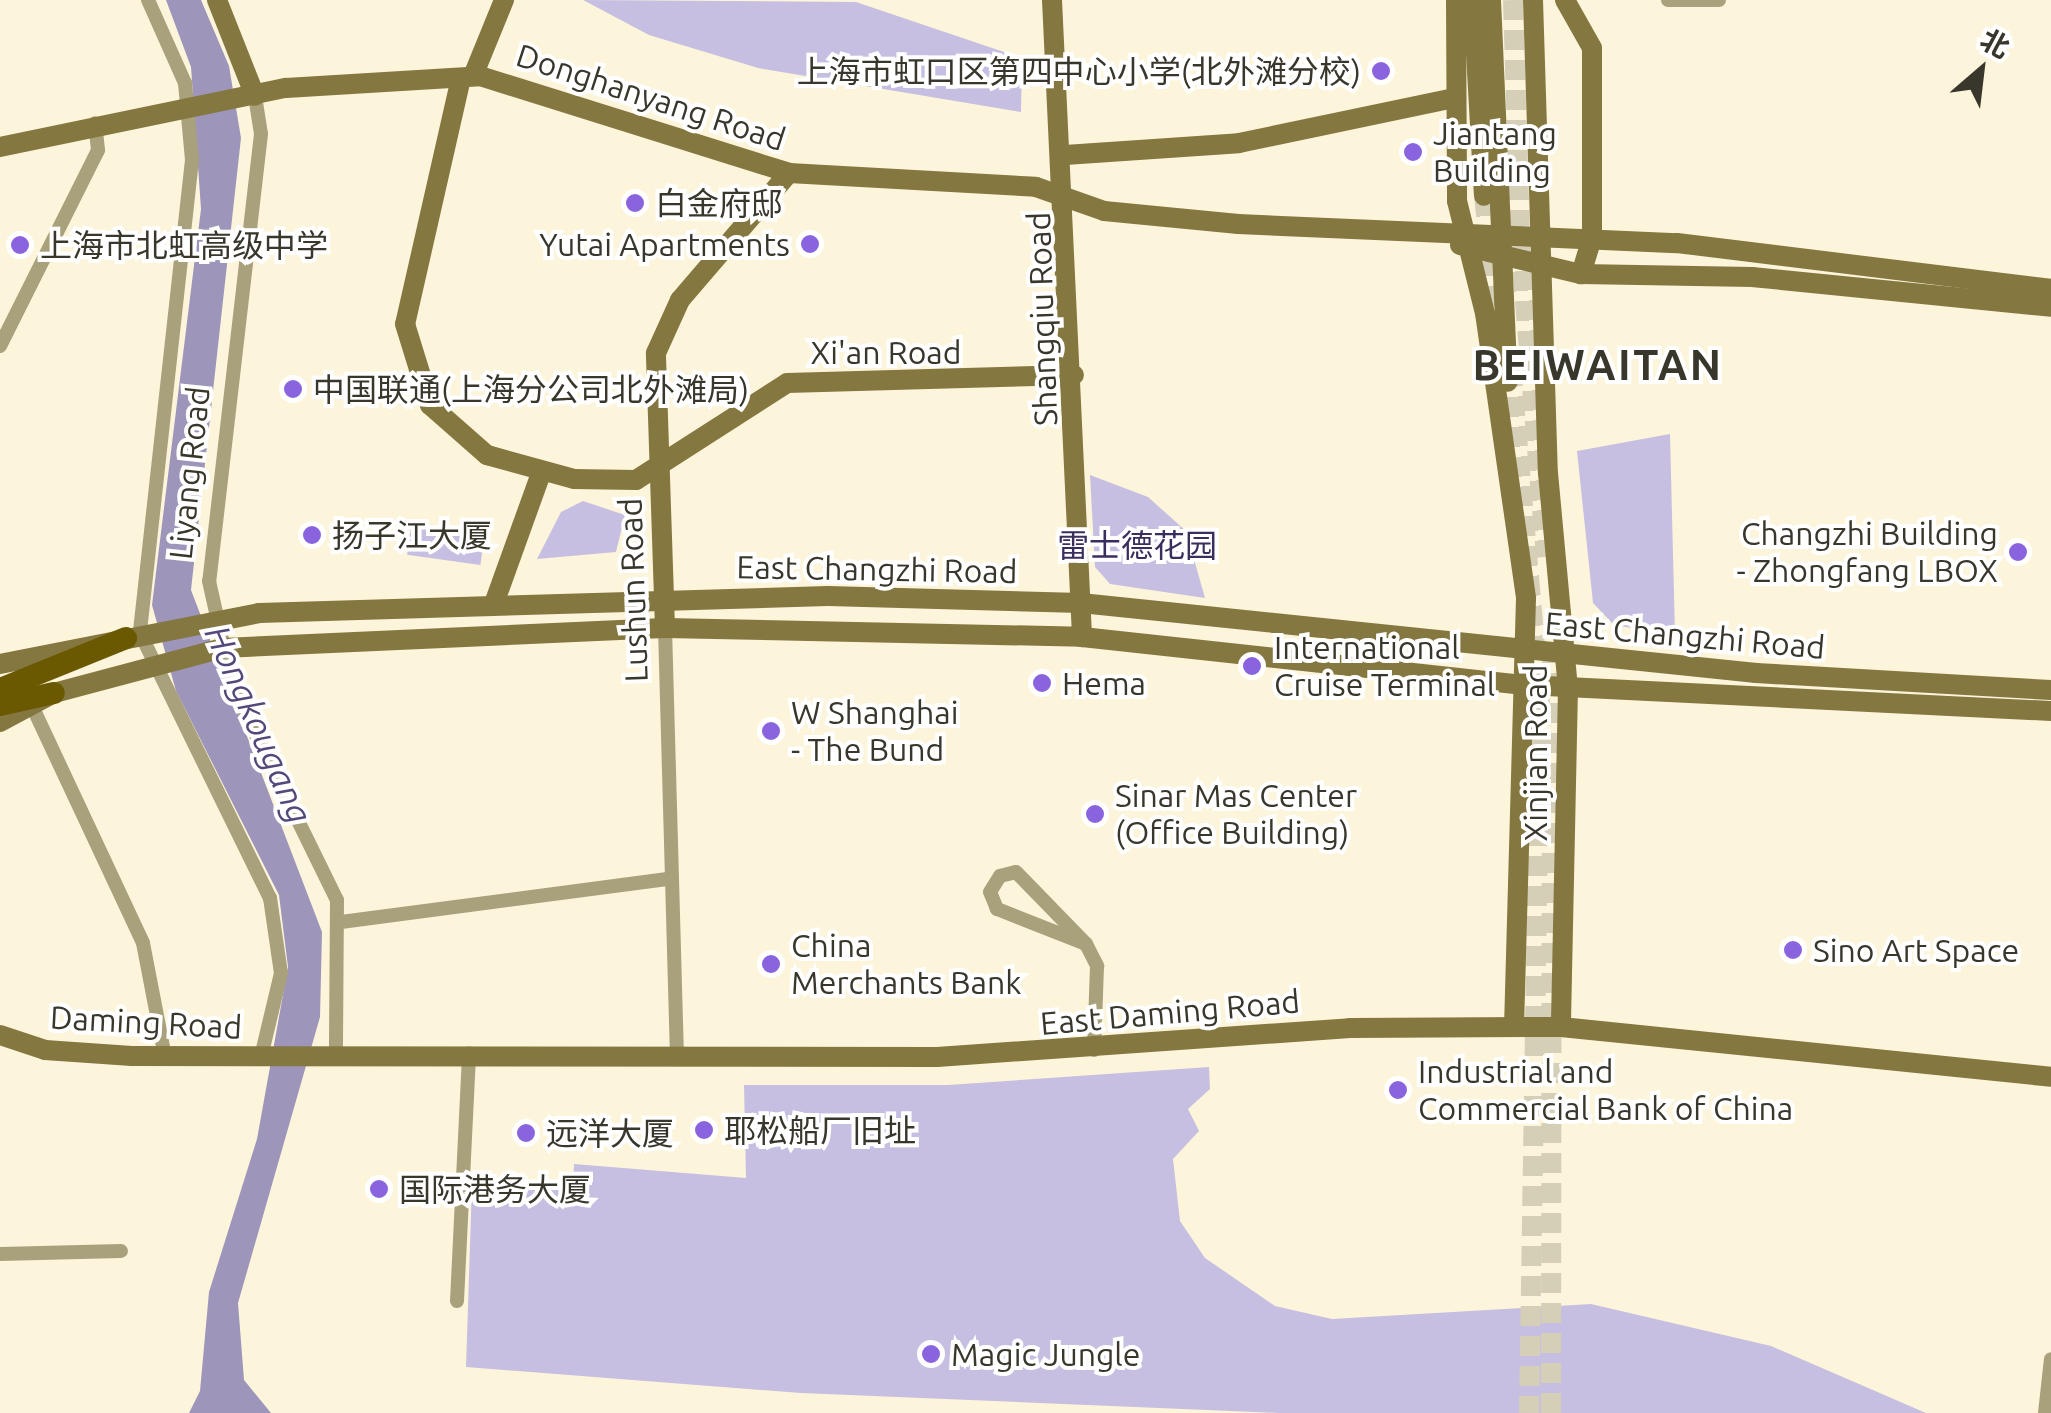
<!DOCTYPE html>
<html>
<head>
<meta charset="utf-8">
<style>
  body { margin:0 }
  #map { position:relative; width:2051px; height:1413px; overflow:hidden; background:#fcf5db; font-family:Ubuntu,"Noto Sans SC",sans-serif }
  div>[style] { position:absolute }
  .green>* { inset:0; background:#c6bfe1; transform-origin:0 0 }
  .water>* { inset:0; background:#9d95ba }
  .secondary-tunnel>* { height:20px; margin-top:-10px; transform-origin:0; background:repeating-linear-gradient(90deg,#d5cfb8 0 20px,transparent 0 30px) }
  .street>* { height:14px; margin:-7px; padding:0 7px; transform-origin:7px; border-radius:7px; background:#a9a07c }
  .secondary>* { height:20px; margin:-10px; padding:0 10px; transform-origin:10px; border-radius:10px; background:#857740 }
  .primary>* { height:22px; margin:-11px; padding:0 11px; transform-origin:11px; border-radius:11px; background:#6b5901 }
  .dots>* { width:28px; height:28px; translate:-50% -50%; box-sizing:border-box; border:5px solid #fff; border-radius:50% }
  span { translate:-50% -50%; white-space:nowrap; text-align:center; line-height:1.15; -webkit-text-stroke:8px #fff; paint-order:stroke }
  .poi-label { font-size:32px; color:#39362c }
  .right { translate:-100% -50%; text-align:right }
  .left { translate:0 -50%; text-align:left }
  .street-label { font-size:32px; color:#39362c }
  .park-label { font-size:32px; color:#3b2d5d }
  .water-label { font-size:35px; color:#544779; font-style:italic }
  .district-label { font-size:42px; color:#39362c; font-weight:700; letter-spacing:2.5px }
  .north { position:absolute; left:1931px; top:20px; width:100px; height:100px; -webkit-text-stroke:8px #fff; paint-order:stroke; rotate:28deg; font-size:28px; font-weight:700; line-height:40px; text-align:center; color:#39362c }
  .north::after { content:''; display:block; margin:auto; width:35px; height:45px; background:#39362c; clip-path:polygon(50% 0,100% 100%,50% 72%,0 100%) }
</style>
</head>
<body>
<div id="map">
  <div class="green">
    <div style="clip-path:polygon(583px 0,856px 2px,1022px 58px,1021px 112px,758px 68px,649px 35px)"></div>
    <div style="clip-path:polygon(1670px 434px,1675px 635px,1614px 625px,1593px 603px,1577px 451px)"></div>
    <div style="clip-path:polygon(1090px 475px,1148px 497px,1186px 531px,1205px 598px,1110px 584px,1095px 567px)"></div>
    <div style="clip-path:polygon(583px 501px,625px 515px,616px 552px,537px 559px,561px 512px)"></div>
    <div style="left:411px;top:527px;width:74px;height:28px;rotate:8deg"></div>
    <div style="clip-path:polygon(1209px 1067px,1210px 1089px,1188px 1109px,1199px 1131px,1173px 1159px,1180px 1221px,1205px 1258px,1275px 1306px,1332px 1319px,1591px 1304px,1771px 1346px,1926px 1413px,1279px 1413px,801px 1393px,466px 1367px,472px 1184px,573px 1186px,574px 1164px,746px 1178px,744px 1085px,948px 1085px)"></div>
  </div>
  <div class="water">
    <div style="clip-path:polygon(166px 0,201px 0,229px 66px,241px 138px,191px 590px,322px 932px,320px 1017px,238px 1303px,244px 1380px,271px 1413px,189px 1413px,200px 1391px,209px 1292px,257px 1139px,288px 967px,279px 895px,176px 691px,152px 605px,201px 209px,191px 67px)"></div>
  </div>
  <div class="secondary-tunnel">
    <div style="left:1513px;top:0;width:241px;rotate:88.3deg"></div>
    <div style="left:1520px;top:241px;width:317px;rotate:85.3deg"></div>
    <div style="left:1484px;top:196px;width:129px;rotate:83.8deg"></div>
    <div style="left:1511px;top:367px;width:340px;rotate:85.1deg"></div>
    <div style="left:1540px;top:706px;width:707px;rotate:90.89deg"></div>
    <div style="left:1551px;top:1413px;width:778px;rotate:-89.93deg"></div>
  </div>
  <div class="street">
    <div style="left:148px;top:0;width:91px;rotate:66deg"></div>
    <div style="left:185px;top:83px;width:77px;rotate:84.8deg"></div>
    <div style="left:192px;top:160px;width:476px;rotate:96.3deg"></div>
    <div style="left:140px;top:633px;width:295px;rotate:63.9deg"></div>
    <div style="left:270px;top:898px;width:76px;rotate:81.7deg"></div>
    <div style="left:281px;top:973px;width:86px;rotate:103.4deg"></div>
    <div style="left:1668px;top:0;width:51px"></div>
    <div style="left:255px;top:96px;width:38px;rotate:81deg"></div>
    <div style="left:261px;top:134px;width:450px;rotate:96.6deg"></div>
    <div style="left:209px;top:581px;width:110px;rotate:77.4deg"></div>
    <div style="left:233px;top:688px;width:236px;rotate:63.9deg"></div>
    <div style="left:337px;top:900px;width:155px;rotate:90.4deg"></div>
    <div style="left:0;top:346px;width:219px;rotate:-63.4deg"></div>
    <div style="left:98px;top:150px;width:27px;rotate:-96deg"></div>
    <div style="left:665px;top:628px;width:425px;rotate:88.4deg"></div>
    <div style="left:33px;top:708px;width:259px;rotate:64.9deg"></div>
    <div style="left:143px;top:943px;width:116px;rotate:79.1deg"></div>
    <div style="left:341px;top:922px;width:331px;rotate:-7.5deg"></div>
    <div style="left:1086px;top:944px;width:96px;rotate:-158.5deg"></div>
    <div style="left:997px;top:909px;width:18px;rotate:-112deg"></div>
    <div style="left:990px;top:892px;width:19px;rotate:-58deg"></div>
    <div style="left:1000px;top:876px;width:16px;rotate:-14deg"></div>
    <div style="left:1016px;top:872px;width:100px;rotate:45.8deg"></div>
    <div style="left:1086px;top:944px;width:25px;rotate:63deg"></div>
    <div style="left:1097px;top:966px;width:84px;rotate:92deg"></div>
    <div style="left:0;top:1254px;width:121px;rotate:-1.4deg"></div>
    <div style="left:457px;top:1301px;width:248px;rotate:-87.2deg"></div>
    <div style="left:2045px;top:1413px;width:54px;rotate:-83.7deg"></div>
  </div>
  <div class="secondary">
    <div style="left:217px;top:0;width:103px;rotate:68.4deg"></div>
    <div style="left:1052px;top:0;width:638px;rotate:87.3deg"></div>
    <div style="left:1456px;top:0;width:201px;rotate:89.7deg"></div>
    <div style="left:1457px;top:201px;width:115px;rotate:76deg"></div>
    <div style="left:1485px;top:313px;width:288px;rotate:81.8deg"></div>
    <div style="left:1526px;top:598px;width:429px;rotate:91.6deg"></div>
    <div style="left:1473px;top:0;width:196px;rotate:86.8deg"></div>
    <div style="left:1491px;top:0;width:382px;rotate:87.5deg"></div>
    <div style="left:1533px;top:0;width:473px;rotate:88.2deg"></div>
    <div style="left:1548px;top:473px;width:216px;rotate:84.7deg"></div>
    <div style="left:1568px;top:688px;width:339px;rotate:91.2deg"></div>
    <div style="left:1565px;top:0;width:55px;rotate:60.6deg"></div>
    <div style="left:1592px;top:48px;width:190px;rotate:90deg"></div>
    <div style="left:1592px;top:238px;width:38px;rotate:107deg"></div>
    <div style="left:473px;top:76px;width:82px;rotate:-67.8deg"></div>
    <div style="left:461px;top:78px;width:252px;rotate:102.8deg"></div>
    <div style="left:405px;top:324px;width:85px;rotate:72.8deg"></div>
    <div style="left:430px;top:405px;width:76px;rotate:41.3deg"></div>
    <div style="left:487px;top:455px;width:90px;rotate:15.4deg"></div>
    <div style="left:574px;top:479px;width:62px;rotate:0.9deg"></div>
    <div style="left:636px;top:480px;width:179px;rotate:-32.7deg"></div>
    <div style="left:787px;top:383px;width:287px;rotate:-1.6deg"></div>
    <div style="left:0;top:147px;width:292px;rotate:-11.7deg"></div>
    <div style="left:286px;top:88px;width:194px;rotate:-3.5deg"></div>
    <div style="left:480px;top:76px;width:324px;rotate:17.4deg"></div>
    <div style="left:789px;top:173px;width:247px;rotate:3.2deg"></div>
    <div style="left:1036px;top:187px;width:72px;rotate:19.4deg"></div>
    <div style="left:1104px;top:211px;width:135px;rotate:5.5deg"></div>
    <div style="left:1238px;top:224px;width:439px;rotate:2.5deg"></div>
    <div style="left:1677px;top:243px;width:377px;rotate:7deg"></div>
    <div style="left:1065px;top:155px;width:174px;rotate:-3.9deg"></div>
    <div style="left:1239px;top:143px;width:221px;rotate:-11.8deg"></div>
    <div style="left:1460px;top:245px;width:124px;rotate:13.5deg"></div>
    <div style="left:1581px;top:274px;width:171px;rotate:1deg"></div>
    <div style="left:1752px;top:277px;width:301px;rotate:5.7deg"></div>
    <div style="left:495px;top:601px;width:136px;rotate:-70.2deg"></div>
    <div style="left:665px;top:628px;width:275px;rotate:-91.9deg"></div>
    <div style="left:656px;top:353px;width:58px;rotate:-65.6deg"></div>
    <div style="left:680px;top:300px;width:167px;rotate:-49.4deg"></div>
    <div style="left:0;top:664px;width:264px;rotate:-11.1deg"></div>
    <div style="left:259px;top:613px;width:569px;rotate:-1.71deg"></div>
    <div style="left:828px;top:596px;width:253px;rotate:1.6deg"></div>
    <div style="left:1081px;top:603px;width:679px;rotate:5.92deg"></div>
    <div style="left:1756px;top:673px;width:295px;rotate:3.3deg"></div>
    <div style="left:0;top:722px;width:61px;rotate:-28.2deg"></div>
    <div style="left:54px;top:693px;width:175px;rotate:-14.9deg"></div>
    <div style="left:223px;top:648px;width:442px;rotate:-2.6deg"></div>
    <div style="left:665px;top:628px;width:417px;rotate:1.2deg"></div>
    <div style="left:1082px;top:637px;width:447px;rotate:6.2deg"></div>
    <div style="left:1526px;top:685px;width:526px;rotate:2.84deg"></div>
    <div style="left:0;top:1035px;width:47px;rotate:18.4deg"></div>
    <div style="left:45px;top:1050px;width:87px;rotate:3.9deg"></div>
    <div style="left:132px;top:1056px;width:805px;rotate:0.07deg"></div>
    <div style="left:937px;top:1057px;width:414px;rotate:-4deg"></div>
    <div style="left:1350px;top:1028px;width:211px;rotate:-0.3deg"></div>
    <div style="left:1561px;top:1027px;width:493px;rotate:5.8deg"></div>
  </div>
  <div class="primary">
    <div style="left:0;top:689px;width:136px;rotate:-22deg"></div>
    <div style="left:0;top:705px;width:55px;rotate:-12.5deg"></div>
  </div>
  <div class="dots">
    <div style="left:1381px;top:71px;background:#8a64de"></div>
    <div style="left:1413px;top:152px;background:#8a64de"></div>
    <div style="left:635px;top:203px;background:#8a64de"></div>
    <div style="left:810px;top:244px;background:#8a64de"></div>
    <div style="left:20px;top:245px;background:#8a64de"></div>
    <div style="left:293px;top:389px;background:#8a64de"></div>
    <div style="left:312px;top:535px;background:#8a64de"></div>
    <div style="left:2018px;top:552px;background:#8a64de"></div>
    <div style="left:1252px;top:666px;background:#8a64de"></div>
    <div style="left:1042px;top:683px;background:#8a64de"></div>
    <div style="left:771px;top:731px;background:#8a64de"></div>
    <div style="left:1095px;top:814px;background:#8a64de"></div>
    <div style="left:1793px;top:950px;background:#8a64de"></div>
    <div style="left:771px;top:964px;background:#8a64de"></div>
    <div style="left:1398px;top:1090px;background:#8a64de"></div>
    <div style="left:704px;top:1130px;background:#8a64de"></div>
    <div style="left:526px;top:1133px;background:#8a64de"></div>
    <div style="left:379px;top:1189px;background:#8a64de"></div>
    <div style="left:931px;top:1354px;background:#8a64de"></div>
  </div>
  <div class="poi-label">
    <span class="right" style="left:1361px;top:71px">上海市虹口区第四中心小学(北外滩分校)</span>
    <span class="left" style="left:1433px;top:152px">Jiantang<br>Building</span>
    <span class="left" style="left:655px;top:203px">白金府邸</span>
    <span class="right" style="left:790px;top:244px">Yutai Apartments</span>
    <span class="left" style="left:40px;top:245px">上海市北虹高级中学</span>
    <span class="left" style="left:313px;top:389px">中国联通(上海分公司北外滩局)</span>
    <span class="right" style="left:1998px;top:552px">Changzhi Building<br>- Zhongfang LBOX</span>
    <span class="left" style="left:332px;top:535px">扬子江大厦</span>
    <span class="left" style="left:1274px;top:666px">International<br>Cruise Terminal</span>
    <span class="left" style="left:1062px;top:683px">Hema</span>
    <span class="left" style="left:791px;top:731px">W Shanghai<br>- The Bund</span>
    <span class="left" style="left:1115px;top:814px">Sinar Mas Center<br>(Office Building)</span>
    <span class="left" style="left:791px;top:964px">China<br>Merchants Bank</span>
    <span class="left" style="left:1813px;top:950px">Sino Art Space</span>
    <span class="left" style="left:1418px;top:1090px">Industrial and<br>Commercial Bank of China</span>
    <span class="left" style="left:724px;top:1130px">耶松船厂旧址</span>
    <span class="left" style="left:546px;top:1133px">远洋大厦</span>
    <span class="left" style="left:399px;top:1189px">国际港务大厦</span>
    <span class="left" style="left:951px;top:1354px">Magic Jungle</span>
  </div>
  <div class="street-label">
    <span style="left:651px;top:97px;rotate:18deg">Donghanyang Road</span>
    <span style="left:1042px;top:319px;rotate:-92deg">Shangqiu Road</span>
    <span style="left:886px;top:352px">Xi'an Road</span>
    <span style="left:189px;top:473px;rotate:-84deg">Liyang Road</span>
    <span style="left:877px;top:569px;rotate:1deg">East Changzhi Road</span>
    <span style="left:633px;top:590px;rotate:-92deg">Lushun Road</span>
    <span style="left:1685px;top:635px;rotate:5deg">East Changzhi Road</span>
    <span style="left:1535px;top:753px;rotate:-90deg">Xinjian Road</span>
    <span style="left:1170px;top:1012px;rotate:-5deg">East Daming Road</span>
    <span style="left:146px;top:1022px;rotate:3deg">Daming Road</span>
  </div>
  <div class="park-label">
    <span style="left:1137px;top:545px">雷士德花园</span>
  </div>
  <div class="water-label">
    <span style="left:259px;top:724px;rotate:66deg">Hongkougang</span>
  </div>
  <div class="district-label">
    <span style="left:1598px;top:365px">BEIWAITAN</span>
  </div>
  <div class="north">北</div>
</div>
</body>
</html>
